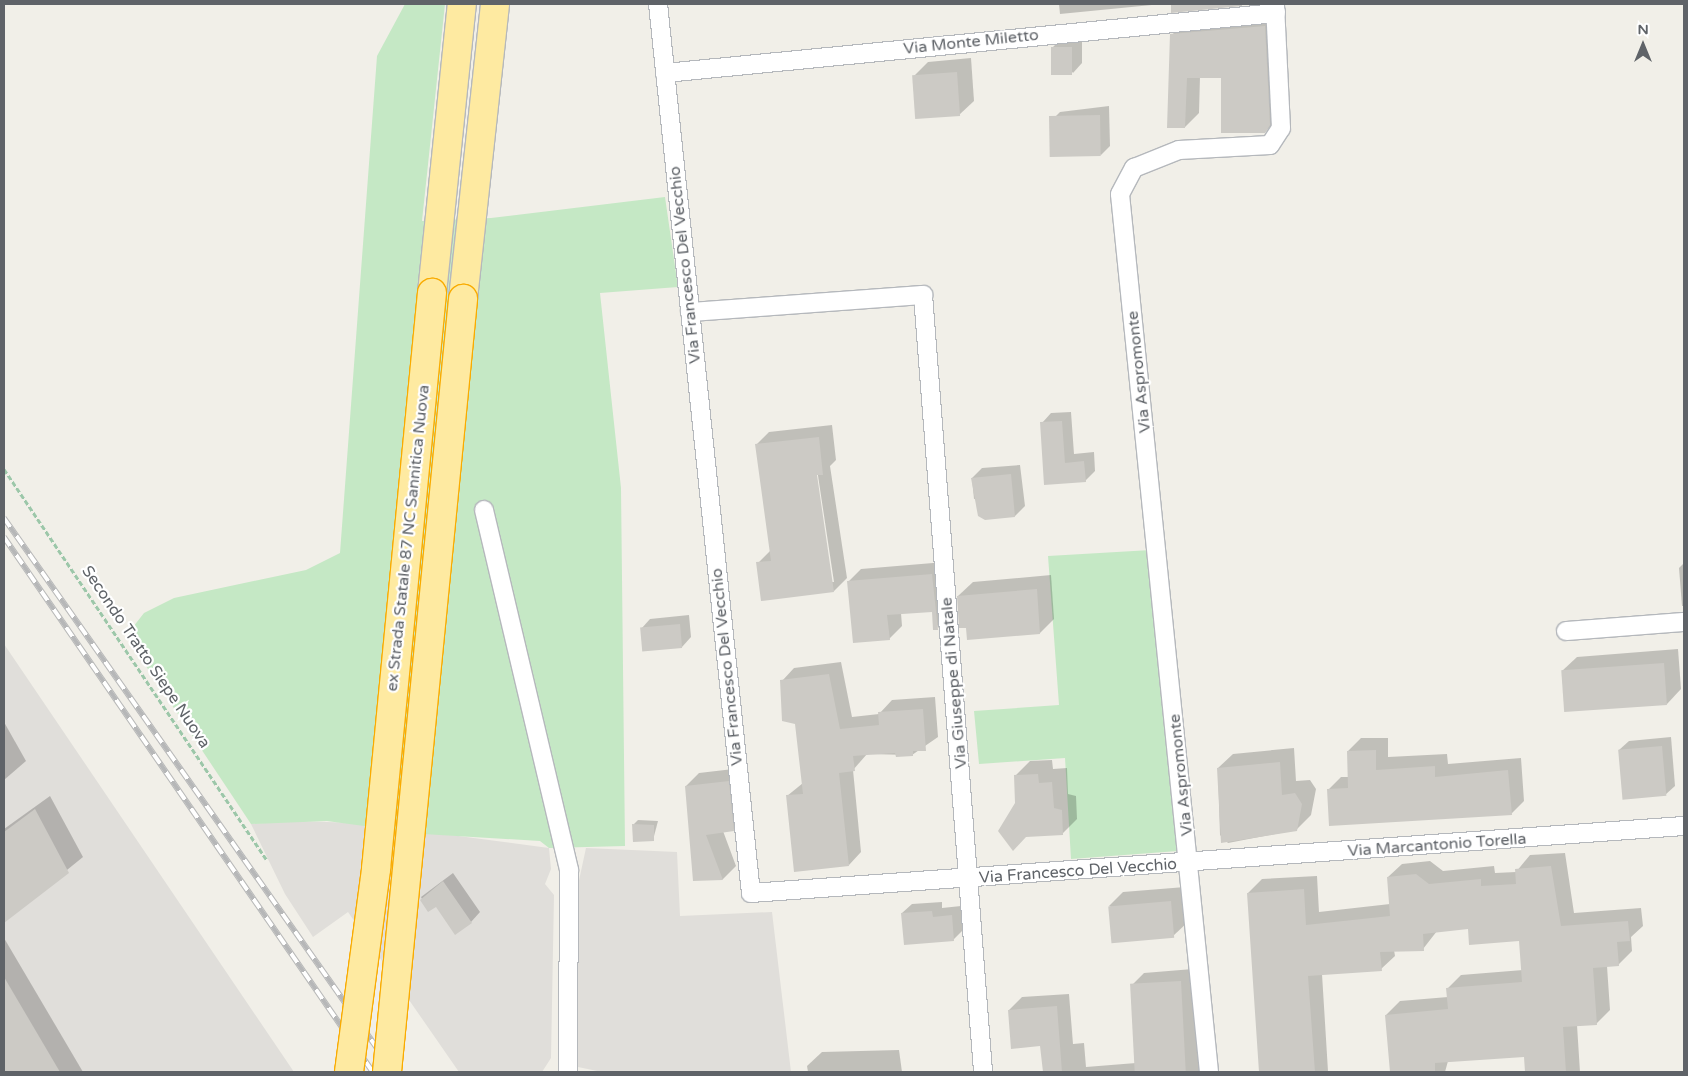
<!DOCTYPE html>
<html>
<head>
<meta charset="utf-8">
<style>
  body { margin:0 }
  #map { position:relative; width:1688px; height:1076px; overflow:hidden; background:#f1efe8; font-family:"Varela Round",sans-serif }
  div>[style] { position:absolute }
  .industrial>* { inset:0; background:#e0deda }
  .green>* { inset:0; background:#c5e8c5 }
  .shadow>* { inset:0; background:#0003 }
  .building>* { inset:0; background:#cccac5; transform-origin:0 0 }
  .path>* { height:3px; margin-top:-1.5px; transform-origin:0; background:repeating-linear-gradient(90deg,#9cc7a9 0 5px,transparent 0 7.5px) }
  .roads { filter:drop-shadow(1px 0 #b5b8bc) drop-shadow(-1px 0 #b5b8bc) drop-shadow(0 1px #b5b8bc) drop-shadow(0 -1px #b5b8bc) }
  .minor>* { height:18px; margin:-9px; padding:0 9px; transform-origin:9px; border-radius:9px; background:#fff }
  .trunk>* { height:28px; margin:-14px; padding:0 14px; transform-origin:14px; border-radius:14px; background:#feeaa1 }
  .rail>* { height:5.5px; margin-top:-2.75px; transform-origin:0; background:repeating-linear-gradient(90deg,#fff 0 11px,#b6b7b8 0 22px); box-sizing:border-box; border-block:1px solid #b6b7b8 }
  .bridges { filter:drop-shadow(1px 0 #f9ab00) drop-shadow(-1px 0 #f9ab00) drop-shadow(0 1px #f9ab00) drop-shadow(0 -1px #f9ab00) }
  .trunk-bridge>* { height:28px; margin:-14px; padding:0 14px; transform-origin:14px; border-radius:14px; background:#feeaa1 }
  span { translate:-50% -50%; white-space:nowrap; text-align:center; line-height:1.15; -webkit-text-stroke:4.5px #fff; paint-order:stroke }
  .street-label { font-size:16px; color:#5f6368 }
  .frame { position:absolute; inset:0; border:5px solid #5f6368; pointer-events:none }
  .north { position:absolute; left:1618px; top:20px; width:50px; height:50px; -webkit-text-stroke:4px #fff; paint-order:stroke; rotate:0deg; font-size:14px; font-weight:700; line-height:20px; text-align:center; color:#5f6368 }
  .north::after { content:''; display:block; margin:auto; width:18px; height:22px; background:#5f6368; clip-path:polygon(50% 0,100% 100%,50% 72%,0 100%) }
</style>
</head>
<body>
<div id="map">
  <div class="industrial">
    <div style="clip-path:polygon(4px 644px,294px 1072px,4px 1072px)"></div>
    <div style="clip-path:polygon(294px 821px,359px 823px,549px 848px,551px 869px,545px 884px,554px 895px,551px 1058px,542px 1072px,459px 1072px,348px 912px,313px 937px,285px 894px,251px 824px)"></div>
    <div style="clip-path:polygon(586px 848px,677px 852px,680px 916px,772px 912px,791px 1072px,602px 1072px,578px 1067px,578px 885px)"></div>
  </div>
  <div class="green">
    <div style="clip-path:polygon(405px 4px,445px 4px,422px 221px,491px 218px,665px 197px,678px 287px,600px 293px,621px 488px,625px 846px,549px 848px,540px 841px,423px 834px,327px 821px,251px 824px,126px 636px,144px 613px,174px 598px,306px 570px,340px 553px,377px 56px)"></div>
    <div style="clip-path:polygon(1151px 550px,1178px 851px,1071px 859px,1065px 758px,979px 764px,974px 711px,1059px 705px,1048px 556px)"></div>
  </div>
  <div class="shadow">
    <div style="clip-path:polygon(1059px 4px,1162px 4px,1060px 14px)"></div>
    <div style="clip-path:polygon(1279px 12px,1280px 117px,1265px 132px,1222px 77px,1200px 77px,1199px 113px,1185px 127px,1172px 35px,1186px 20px)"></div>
    <div style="clip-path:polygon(1082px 37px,1082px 63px,1073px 73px,1052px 48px,1062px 38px)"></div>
    <div style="clip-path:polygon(971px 58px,974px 101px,959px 115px,914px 76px,928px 62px)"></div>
    <div style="clip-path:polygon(1109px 106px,1110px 146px,1101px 155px,1050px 122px,1060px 112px)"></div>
    <div style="clip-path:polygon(1071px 412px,1074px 454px,1094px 452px,1095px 471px,1085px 481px,1046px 484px,1042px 423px,1051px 413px)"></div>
    <div style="clip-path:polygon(evenodd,832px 425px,836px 460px,830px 466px,847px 578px,834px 591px,758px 563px,771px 550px,756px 445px,769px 432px,832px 425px,815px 469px,817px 469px,834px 582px,831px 582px,815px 469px)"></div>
    <div style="clip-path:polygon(1020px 465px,1025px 506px,1015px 516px,985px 518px,980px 498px,974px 499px,972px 478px,982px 468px)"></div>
    <div style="clip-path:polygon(945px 562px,951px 615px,938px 628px,933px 611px,901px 613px,902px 626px,889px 639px,848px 582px,861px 569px)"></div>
    <div style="clip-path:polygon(1684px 563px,1684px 606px,1682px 606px,1679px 568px)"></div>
    <div style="clip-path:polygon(1051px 575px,1054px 619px,1040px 633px,968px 627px,958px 596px,973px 582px)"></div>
    <div style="clip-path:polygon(689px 615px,691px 637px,682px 647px,641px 629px,650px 619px)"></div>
    <div style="clip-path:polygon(1678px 649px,1681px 689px,1667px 704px,1562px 671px,1577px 657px)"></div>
    <div style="clip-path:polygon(841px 662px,852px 717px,879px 714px,892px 700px,935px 697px,938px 737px,912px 755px,867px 754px,853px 770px,861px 852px,849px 865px,787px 796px,803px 783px,796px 723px,782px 681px,794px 668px)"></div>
    <div style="clip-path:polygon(4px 722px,26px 761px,4px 780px)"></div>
    <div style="clip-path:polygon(1671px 737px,1675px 786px,1665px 795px,1619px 750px,1629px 741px)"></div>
    <div style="clip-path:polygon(1361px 738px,1388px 738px,1388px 757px,1447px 754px,1448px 764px,1521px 758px,1524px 801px,1511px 814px,1328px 790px,1341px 777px,1349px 777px,1348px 751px)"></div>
    <div style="clip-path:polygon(1294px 748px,1296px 781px,1310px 780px,1316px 789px,1311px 815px,1296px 830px,1228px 843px,1220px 835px,1218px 768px,1233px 754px)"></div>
    <div style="clip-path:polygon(1052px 760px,1053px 769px,1067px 768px,1068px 794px,1076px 796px,1077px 819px,1062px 834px,1016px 804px,1015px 776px,1030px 761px)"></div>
    <div style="clip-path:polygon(742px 768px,747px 817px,733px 830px,723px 831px,736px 866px,723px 879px,694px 880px,686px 786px,699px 773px)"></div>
    <div style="clip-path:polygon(50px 796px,83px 857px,4px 921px,4px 829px)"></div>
    <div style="clip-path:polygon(638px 820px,658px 821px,653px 840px,634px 841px,634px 824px)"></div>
    <div style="clip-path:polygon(1565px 853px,1574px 913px,1641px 908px,1643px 926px,1631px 937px,1632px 951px,1618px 965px,1607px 966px,1610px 1010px,1596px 1024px,1577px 1025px,1580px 1072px,1526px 1072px,1525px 1055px,1448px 1061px,1445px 1072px,1391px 1072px,1386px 1015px,1400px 1001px,1448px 997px,1448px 988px,1461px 975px,1523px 970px,1521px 940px,1469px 928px,1437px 931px,1423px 949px,1394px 950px,1395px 956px,1381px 969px,1322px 974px,1328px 1071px,1261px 1072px,1248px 893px,1262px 879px,1317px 876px,1319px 912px,1390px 904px,1388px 877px,1402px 864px,1430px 861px,1443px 871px,1494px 866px,1495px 873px,1516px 872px,1530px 855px)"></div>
    <div style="clip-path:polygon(453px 873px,480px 912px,471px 922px,436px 905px,428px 911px,421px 897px)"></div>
    <div style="clip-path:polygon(1185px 887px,1188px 922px,1173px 936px,1109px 906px,1123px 892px)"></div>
    <div style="clip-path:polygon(942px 902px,942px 908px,961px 906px,963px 930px,953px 940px,902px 913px,912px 904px)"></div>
    <div style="clip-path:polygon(4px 938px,83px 1072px,4px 1072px)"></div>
    <div style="clip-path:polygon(1193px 969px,1200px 1072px,1044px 1072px,1042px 1045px,1009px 1010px,1022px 997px,1069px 994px,1073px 1044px,1084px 1043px,1086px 1067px,1136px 1063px,1131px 986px,1144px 973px)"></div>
    <div style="clip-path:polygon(899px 1050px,902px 1072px,808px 1072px,807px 1066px,822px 1052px)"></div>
  </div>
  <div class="building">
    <div style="clip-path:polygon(1171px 4px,1242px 4px,1242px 6px,1171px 13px)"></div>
    <div style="clip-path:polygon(1265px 26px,1270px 125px,1265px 133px,1221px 133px,1221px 78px,1187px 78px,1185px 128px,1167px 128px,1170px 34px)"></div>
    <div style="left:1051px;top:47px;width:21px;height:28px"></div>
    <div style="left:957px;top:72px;width:44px;height:45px;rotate:86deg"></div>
    <div style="left:1100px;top:115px;width:41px;height:51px;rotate:89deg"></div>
    <div style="clip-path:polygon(1062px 421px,1065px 463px,1084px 461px,1086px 482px,1044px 485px,1040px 422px)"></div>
    <div style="clip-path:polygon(819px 437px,823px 475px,817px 475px,834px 592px,761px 601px,756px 562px,771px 561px,755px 444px)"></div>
    <div style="clip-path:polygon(1011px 474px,1015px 517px,985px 520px,978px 516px,971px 478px)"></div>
    <div style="clip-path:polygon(932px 574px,938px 630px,933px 630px,932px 612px,887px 615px,890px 640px,853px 643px,847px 581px)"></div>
    <div style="clip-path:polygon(1037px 589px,1040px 634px,967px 640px,966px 628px,959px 628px,957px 596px)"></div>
    <div style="left:680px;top:624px;width:24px;height:40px;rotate:85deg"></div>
    <div style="left:1664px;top:663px;width:42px;height:103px;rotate:86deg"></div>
    <div style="clip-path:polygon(829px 674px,840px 729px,879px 725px,878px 712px,923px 709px,926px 751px,913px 751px,913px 756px,896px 757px,895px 753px,853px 756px,855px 771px,839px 773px,849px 866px,794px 872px,786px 795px,803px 794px,795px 724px,782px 721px,780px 680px)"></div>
    <div style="left:1662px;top:746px;width:50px;height:44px;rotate:85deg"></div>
    <div style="clip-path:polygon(1376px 750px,1376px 770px,1435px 766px,1435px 777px,1508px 770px,1512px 815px,1329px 826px,1327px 789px,1348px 788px,1347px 751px)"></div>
    <div style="clip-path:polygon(1280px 762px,1282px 795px,1295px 793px,1302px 804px,1297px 831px,1221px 843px,1217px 768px)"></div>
    <div style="clip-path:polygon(1038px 774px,1039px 783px,1052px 782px,1054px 808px,1062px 810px,1063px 835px,1026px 837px,1013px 851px,998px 831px,1015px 803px,1014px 775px)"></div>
    <div style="clip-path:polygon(729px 781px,734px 831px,706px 835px,723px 880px,693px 881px,685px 786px)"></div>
    <div style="clip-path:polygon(35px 809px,69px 873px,4px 923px,4px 832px)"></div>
    <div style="clip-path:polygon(632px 824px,654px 825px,654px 841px,633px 842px)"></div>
    <div style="clip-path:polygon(1551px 866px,1561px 926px,1628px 921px,1630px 941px,1617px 942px,1619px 966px,1593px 968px,1597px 1025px,1563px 1027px,1566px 1072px,1525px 1072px,1524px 1057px,1435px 1063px,1435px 1072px,1390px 1072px,1385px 1015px,1448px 1009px,1446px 988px,1522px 982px,1519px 941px,1469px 945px,1468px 929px,1423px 934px,1424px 951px,1380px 952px,1382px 971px,1308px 976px,1315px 1072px,1259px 1072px,1247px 893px,1304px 889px,1306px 925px,1390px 916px,1387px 877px,1416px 874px,1429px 884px,1481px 879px,1481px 886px,1516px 884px,1515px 869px)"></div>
    <div style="clip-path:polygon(443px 881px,472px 923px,455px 935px,436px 907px,428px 912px,420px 900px)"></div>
    <div style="left:1171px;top:901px;width:37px;height:63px;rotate:85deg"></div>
    <div style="clip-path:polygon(932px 911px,933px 917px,952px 915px,954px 941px,904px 945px,901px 913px)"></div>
    <div style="clip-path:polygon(4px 977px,60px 1072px,4px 1072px)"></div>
    <div style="left:1181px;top:981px;width:91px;height:51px;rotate:87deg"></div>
    <div style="clip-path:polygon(1057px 1006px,1062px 1072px,1043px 1072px,1040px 1046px,1011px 1049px,1008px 1010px)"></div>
  </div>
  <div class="path">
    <div style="left:4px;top:469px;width:471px;rotate:56.1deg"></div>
  </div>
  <div class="roads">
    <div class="minor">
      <div style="left:658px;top:4px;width:894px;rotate:84.03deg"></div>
      <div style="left:751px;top:893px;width:935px;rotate:-4.11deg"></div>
      <div style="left:665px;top:73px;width:614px;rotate:-5.61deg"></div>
      <div style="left:690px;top:312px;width:234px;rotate:-4.2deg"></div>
      <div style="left:923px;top:295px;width:779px;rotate:85.58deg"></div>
      <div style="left:484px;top:510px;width:370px;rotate:76.7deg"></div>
      <div style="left:569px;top:870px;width:202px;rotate:90.3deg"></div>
      <div style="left:1566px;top:631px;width:118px;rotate:-4.4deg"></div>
      <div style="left:1209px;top:1072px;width:882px;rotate:-95.79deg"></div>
      <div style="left:1120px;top:194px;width:30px;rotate:-62deg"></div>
      <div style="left:1134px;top:168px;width:48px;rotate:-21.8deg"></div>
      <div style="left:1179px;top:150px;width:91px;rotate:-3.1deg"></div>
      <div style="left:1270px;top:145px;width:20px;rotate:-57deg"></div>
      <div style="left:1281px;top:128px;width:124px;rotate:-92.8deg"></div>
    </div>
    <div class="trunk">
      <div style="left:432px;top:293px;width:291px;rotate:-84.1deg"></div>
      <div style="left:463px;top:299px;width:297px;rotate:-83.8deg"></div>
    </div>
  </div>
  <div class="rail">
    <div style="left:4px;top:518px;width:678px;rotate:54.86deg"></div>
    <div style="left:4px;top:537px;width:650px;rotate:55.41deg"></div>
  </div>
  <div class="bridges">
    <div class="trunk-bridge">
      <div style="left:349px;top:1072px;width:205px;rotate:-82.4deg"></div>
      <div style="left:376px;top:869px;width:579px;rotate:-84.45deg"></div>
      <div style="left:387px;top:1072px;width:777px;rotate:-84.38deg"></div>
    </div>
  </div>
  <div class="street-label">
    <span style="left:971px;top:42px;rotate:-6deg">Via Monte Miletto</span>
    <span style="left:685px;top:265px;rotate:-96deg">Via Francesco Del Vecchio</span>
    <span style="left:1139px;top:372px;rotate:-96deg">Via Aspromonte</span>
    <span style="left:408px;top:538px;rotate:-84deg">ex Strada Statale 87 NC Sannitica Nuova</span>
    <span style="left:146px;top:657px;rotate:56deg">Secondo Tratto Siepe Nuova</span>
    <span style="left:727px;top:667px;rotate:-96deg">Via Francesco Del Vecchio</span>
    <span style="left:954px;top:683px;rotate:-95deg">Via Giuseppe di Natale</span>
    <span style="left:1181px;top:775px;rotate:-96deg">Via Aspromonte</span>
    <span style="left:1437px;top:845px;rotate:-4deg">Via Marcantonio Torella</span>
    <span style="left:1078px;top:871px;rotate:-4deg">Via Francesco Del Vecchio</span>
  </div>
  <div class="frame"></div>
  <div class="north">N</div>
</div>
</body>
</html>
